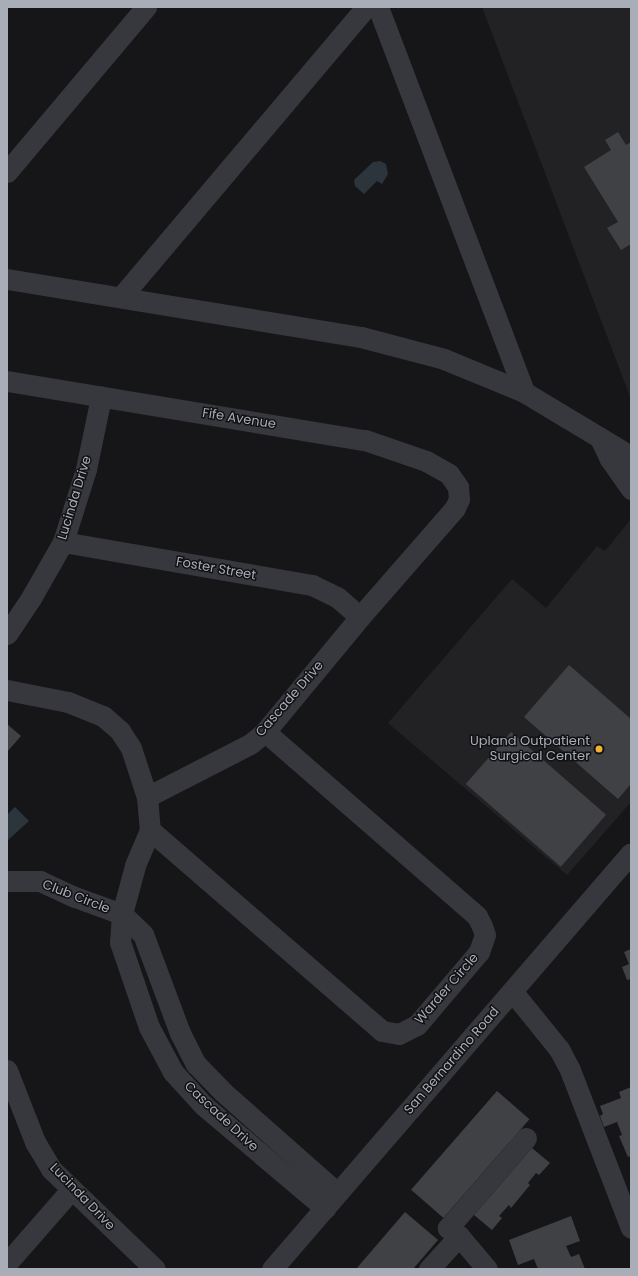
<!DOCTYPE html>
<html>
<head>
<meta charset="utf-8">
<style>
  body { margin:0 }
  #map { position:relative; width:638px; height:1276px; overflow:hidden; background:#161618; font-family:Poppins,sans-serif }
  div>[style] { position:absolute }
  .built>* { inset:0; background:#222225 }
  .water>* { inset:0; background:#2c353c }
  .building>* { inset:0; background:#404145; transform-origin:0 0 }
  .minor>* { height:21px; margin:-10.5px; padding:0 10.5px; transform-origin:10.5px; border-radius:10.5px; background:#37383d }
  .dots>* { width:11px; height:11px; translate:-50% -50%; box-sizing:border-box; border:2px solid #111113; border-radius:50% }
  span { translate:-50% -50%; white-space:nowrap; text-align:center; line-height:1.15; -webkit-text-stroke:3px #111113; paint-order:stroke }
  .street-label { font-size:13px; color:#a8adb8 }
  .poi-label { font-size:13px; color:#a8adb8 }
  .right { translate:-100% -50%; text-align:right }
  .frame { position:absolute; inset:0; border:8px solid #a8adb8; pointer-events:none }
</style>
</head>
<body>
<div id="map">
  <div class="built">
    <div style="clip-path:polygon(482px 7px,631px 7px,631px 401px,629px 394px)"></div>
    <div style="clip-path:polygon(631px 519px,631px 802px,567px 875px,388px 723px,512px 579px,546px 608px,597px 546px,605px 551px)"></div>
  </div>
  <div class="water">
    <div style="clip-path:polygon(380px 161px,386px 164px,388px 174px,382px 184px,377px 181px,364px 194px,355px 186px,354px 180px,373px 162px)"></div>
    <div style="clip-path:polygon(15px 807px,29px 821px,7px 841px,7px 815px)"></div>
  </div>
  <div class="building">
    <div style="clip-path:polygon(618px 132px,626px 145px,631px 142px,631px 244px,621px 250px,607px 228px,618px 222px,584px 167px,611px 150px,605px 140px)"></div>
    <div style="clip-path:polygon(569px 665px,631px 719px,631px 784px,618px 799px,524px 717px)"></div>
    <div style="clip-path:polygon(7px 724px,21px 736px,7px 752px)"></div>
    <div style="left:511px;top:732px;width:126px;height:69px;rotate:41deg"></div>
    <div style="clip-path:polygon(631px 949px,631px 979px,627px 980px,622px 967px,629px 964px,624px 952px)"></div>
    <div style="clip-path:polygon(631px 1087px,631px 1156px,628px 1157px,619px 1136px,622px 1135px,617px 1122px,604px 1127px,600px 1116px,603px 1114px,600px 1106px,621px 1098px,619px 1092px)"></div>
    <div style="left:497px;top:1091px;width:43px;height:131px;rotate:41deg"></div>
    <div style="clip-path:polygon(532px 1148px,550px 1163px,539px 1175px,536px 1173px,528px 1183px,530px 1185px,511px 1208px,509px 1205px,499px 1216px,502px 1218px,492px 1230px,474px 1215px)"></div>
    <div style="clip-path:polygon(405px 1212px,438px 1240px,413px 1269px,356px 1269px)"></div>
    <div style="clip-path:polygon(571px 1216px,580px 1241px,566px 1246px,571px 1257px,579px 1254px,585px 1269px,538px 1269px,534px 1259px,518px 1265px,509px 1240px)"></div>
  </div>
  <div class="minor">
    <div style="left:378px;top:7px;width:412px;rotate:69.2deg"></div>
    <div style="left:524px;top:392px;width:114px;rotate:31deg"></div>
    <div style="left:622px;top:451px;width:13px;rotate:48deg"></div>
    <div style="left:7px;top:172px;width:216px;rotate:-49.9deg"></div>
    <div style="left:7px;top:279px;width:359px;rotate:9.3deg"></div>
    <div style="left:361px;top:337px;width:86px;rotate:14.8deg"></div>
    <div style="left:444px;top:359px;width:87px;rotate:22.4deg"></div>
    <div style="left:121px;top:297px;width:380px;rotate:-49.8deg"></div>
    <div style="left:7px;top:381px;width:363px;rotate:9.4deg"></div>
    <div style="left:365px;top:440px;width:65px;rotate:19deg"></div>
    <div style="left:426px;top:461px;width:26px;rotate:29deg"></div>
    <div style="left:449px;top:474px;width:16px;rotate:55deg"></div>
    <div style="left:458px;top:487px;width:12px;rotate:85deg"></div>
    <div style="left:459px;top:499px;width:10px;rotate:114deg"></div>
    <div style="left:455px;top:508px;width:145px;rotate:131.1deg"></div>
    <div style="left:360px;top:617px;width:149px;rotate:129.6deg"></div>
    <div style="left:265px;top:732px;width:19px;rotate:141deg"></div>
    <div style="left:250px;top:744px;width:116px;rotate:152.8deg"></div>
    <div style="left:601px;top:440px;width:21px;rotate:65deg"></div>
    <div style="left:610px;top:459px;width:37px;rotate:55deg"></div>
    <div style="left:63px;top:542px;width:253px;rotate:9.8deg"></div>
    <div style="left:312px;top:585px;width:28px;rotate:26deg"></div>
    <div style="left:337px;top:597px;width:30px;rotate:41deg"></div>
    <div style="left:7px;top:634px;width:43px;rotate:-56.3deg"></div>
    <div style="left:31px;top:598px;width:64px;rotate:-60.3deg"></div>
    <div style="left:63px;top:542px;width:77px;rotate:-72.5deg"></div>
    <div style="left:86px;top:469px;width:74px;rotate:-78.2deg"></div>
    <div style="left:7px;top:690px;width:62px;rotate:11.1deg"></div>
    <div style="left:68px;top:702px;width:38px;rotate:22deg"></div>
    <div style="left:103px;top:716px;width:23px;rotate:41deg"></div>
    <div style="left:120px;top:731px;width:20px;rotate:57deg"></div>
    <div style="left:131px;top:748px;width:52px;rotate:71.9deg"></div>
    <div style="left:147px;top:797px;width:33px;rotate:85deg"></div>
    <div style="left:150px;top:830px;width:39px;rotate:113deg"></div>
    <div style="left:135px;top:866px;width:50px;rotate:105.2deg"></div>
    <div style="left:122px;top:914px;width:28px;rotate:94deg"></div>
    <div style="left:120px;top:942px;width:90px;rotate:71.2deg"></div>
    <div style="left:149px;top:1027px;width:51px;rotate:61.9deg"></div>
    <div style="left:173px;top:1072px;width:45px;rotate:47.7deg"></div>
    <div style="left:203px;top:1105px;width:160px;rotate:40.2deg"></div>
    <div style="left:150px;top:830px;width:307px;rotate:40.9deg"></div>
    <div style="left:382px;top:1031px;width:17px;rotate:10deg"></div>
    <div style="left:399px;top:1034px;width:20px;rotate:-27deg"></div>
    <div style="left:417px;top:1025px;width:96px;rotate:-49.7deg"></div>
    <div style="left:479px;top:952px;width:18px;rotate:-71deg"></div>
    <div style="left:485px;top:935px;width:9px;rotate:-108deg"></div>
    <div style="left:482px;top:926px;width:11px;rotate:-117deg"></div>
    <div style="left:477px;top:916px;width:281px;rotate:-139deg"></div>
    <div style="left:7px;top:881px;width:33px"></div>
    <div style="left:40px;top:881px;width:38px;rotate:25deg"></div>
    <div style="left:75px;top:897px;width:50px;rotate:19.9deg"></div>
    <div style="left:122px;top:914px;width:29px;rotate:44deg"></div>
    <div style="left:143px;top:934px;width:106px;rotate:69.5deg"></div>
    <div style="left:180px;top:1033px;width:35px;rotate:63deg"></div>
    <div style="left:196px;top:1064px;width:39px;rotate:46deg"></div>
    <div style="left:223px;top:1092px;width:152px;rotate:41.5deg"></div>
    <div style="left:512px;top:991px;width:75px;rotate:51deg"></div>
    <div style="left:559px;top:1049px;width:24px;rotate:62deg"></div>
    <div style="left:570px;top:1070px;width:169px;rotate:68.9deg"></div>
    <div style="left:7px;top:1070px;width:77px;rotate:68.7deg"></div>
    <div style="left:35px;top:1142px;width:31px;rotate:59deg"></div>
    <div style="left:51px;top:1169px;width:144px;rotate:43.9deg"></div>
    <div style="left:459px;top:1236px;width:14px;rotate:-144deg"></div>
    <div style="left:448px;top:1228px;width:119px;rotate:-49.1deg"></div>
    <div style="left:7px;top:1263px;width:97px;rotate:-48.8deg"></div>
    <div style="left:272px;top:1269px;width:549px;rotate:-49.21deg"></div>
    <div style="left:429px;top:1269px;width:45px;rotate:-47.7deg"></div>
    <div style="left:459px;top:1236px;width:43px;rotate:49.7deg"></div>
  </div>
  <div class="dots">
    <div style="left:599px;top:749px;background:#f2b134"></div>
  </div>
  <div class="street-label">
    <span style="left:239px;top:419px;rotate:9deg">Fife Avenue</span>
    <span style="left:75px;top:498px;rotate:-73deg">Lucinda Drive</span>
    <span style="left:216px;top:569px;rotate:10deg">Foster Street</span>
    <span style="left:290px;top:699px;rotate:-49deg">Cascade Drive</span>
    <span style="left:76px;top:897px;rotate:21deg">Club Circle</span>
    <span style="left:447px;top:989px;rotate:-49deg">Warder Circle</span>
    <span style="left:452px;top:1061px;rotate:-49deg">San Bernardino Road</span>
    <span style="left:221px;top:1117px;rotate:43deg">Cascade Drive</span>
    <span style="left:82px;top:1197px;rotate:46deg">Lucinda Drive</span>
  </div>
  <div class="poi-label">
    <span class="right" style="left:590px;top:749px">Upland Outpatient<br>Surgical Center</span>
  </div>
  <div class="frame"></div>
</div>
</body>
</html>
